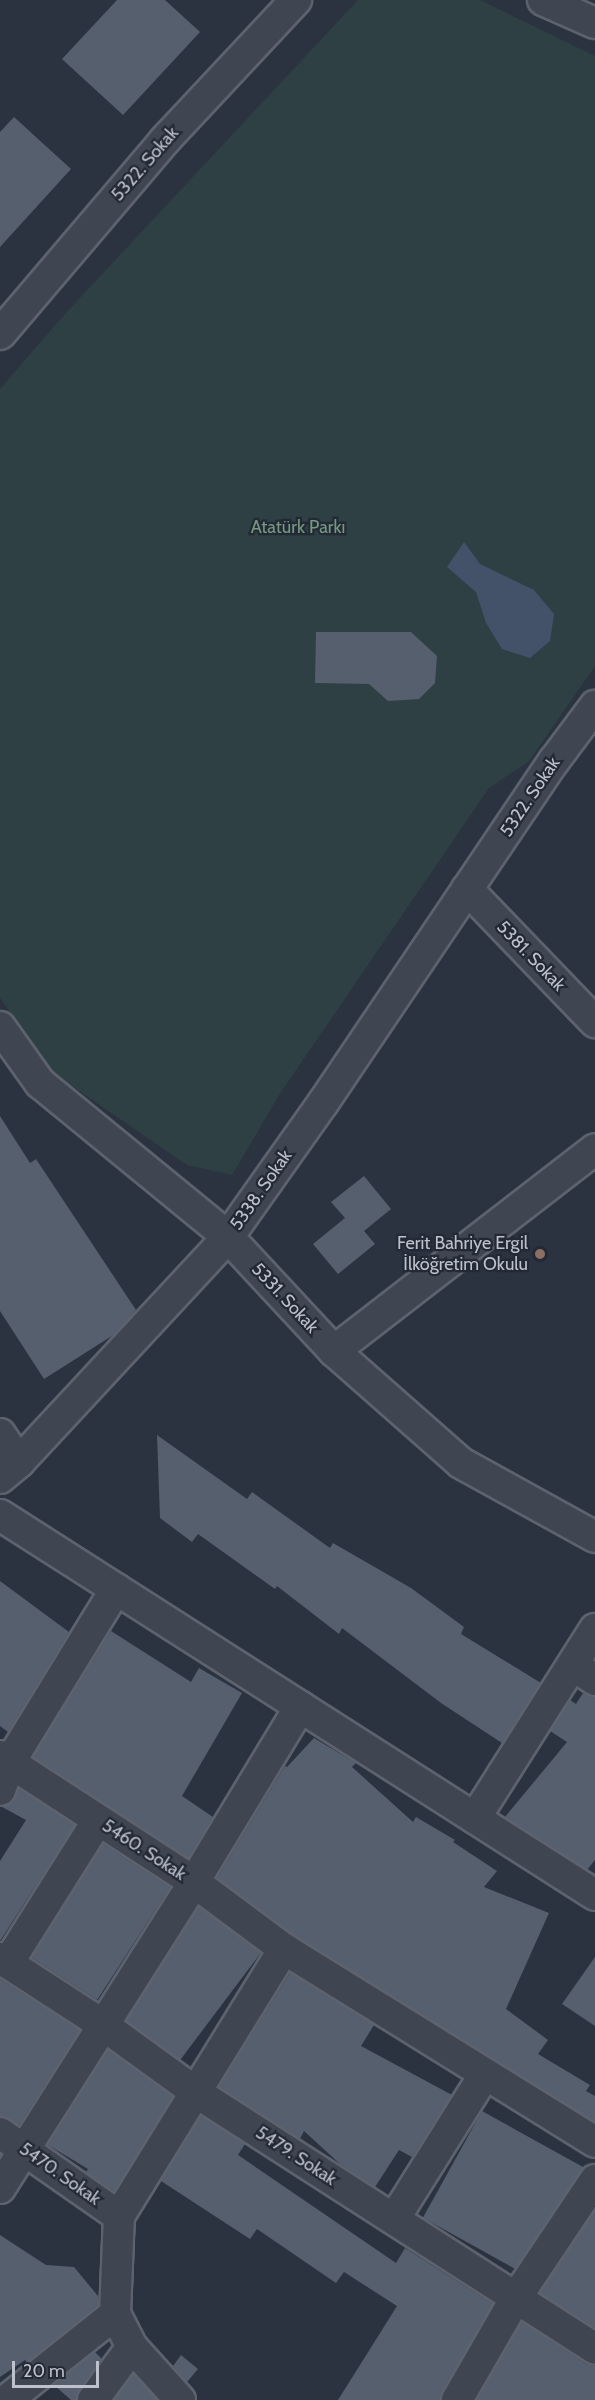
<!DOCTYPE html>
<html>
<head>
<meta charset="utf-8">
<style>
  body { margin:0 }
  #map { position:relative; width:595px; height:2400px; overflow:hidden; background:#2b3341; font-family:Cabin,sans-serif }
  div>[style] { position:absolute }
  .green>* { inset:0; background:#2e4043 }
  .water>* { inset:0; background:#445269 }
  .building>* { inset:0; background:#565f6e; transform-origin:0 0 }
  .roads { filter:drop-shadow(2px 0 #5d636e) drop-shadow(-2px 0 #5d636e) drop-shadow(0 2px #5d636e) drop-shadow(0 -2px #5d636e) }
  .street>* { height:30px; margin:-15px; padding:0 15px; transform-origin:15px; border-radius:15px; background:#3f4551 }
  .dots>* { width:16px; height:16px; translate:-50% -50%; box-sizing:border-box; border:3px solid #232a36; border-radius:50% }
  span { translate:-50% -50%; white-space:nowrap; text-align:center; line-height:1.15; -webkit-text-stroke:4.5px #232a36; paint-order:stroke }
  .street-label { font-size:18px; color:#bcc1cb }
  .park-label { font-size:18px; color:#769980 }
  .poi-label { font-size:18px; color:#bcc1cb }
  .right { translate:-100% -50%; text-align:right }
  .scale { position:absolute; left:12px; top:2361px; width:87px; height:27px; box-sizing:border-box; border:3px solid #bcc1cb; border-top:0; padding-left:8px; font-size:18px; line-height:21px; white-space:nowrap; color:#bcc1cb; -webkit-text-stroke:4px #232a36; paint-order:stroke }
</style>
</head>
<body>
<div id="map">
  <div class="green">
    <div style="clip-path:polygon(358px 0,480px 0,595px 56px,595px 666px,529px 761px,489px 788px,281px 1092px,232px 1175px,187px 1165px,56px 1075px,0 998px,0 389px,64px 315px)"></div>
  </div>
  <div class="water">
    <div style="clip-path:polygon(464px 542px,480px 564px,534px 590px,554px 614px,550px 641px,530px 658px,502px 649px,486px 623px,476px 592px,447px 567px)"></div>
  </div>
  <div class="building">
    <div style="clip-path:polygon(117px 0,165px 0,200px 32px,123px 115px,62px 59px)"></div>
    <div style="clip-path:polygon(14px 117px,71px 169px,0 247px,0 132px)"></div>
    <div style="clip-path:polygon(316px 632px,411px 632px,437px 656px,435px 683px,419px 699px,388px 701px,369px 684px,315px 683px)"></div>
    <div style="clip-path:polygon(0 1116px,30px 1163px,36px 1159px,136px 1310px,115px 1334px,44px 1379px,0 1311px)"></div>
    <div style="clip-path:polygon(364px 1176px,391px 1209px,364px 1231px,375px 1244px,338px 1274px,313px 1244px,345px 1218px,331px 1202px)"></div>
    <div style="clip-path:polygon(157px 1435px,247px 1499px,252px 1492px,330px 1548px,333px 1543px,411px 1588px,464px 1627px,461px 1634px,541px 1683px,502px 1743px,441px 1703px,342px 1628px,339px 1634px,277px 1586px,275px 1589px,198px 1534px,192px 1542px,160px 1518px)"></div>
    <div style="clip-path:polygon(0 1581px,69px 1632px,8px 1732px,0 1726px)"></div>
    <div style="clip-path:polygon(111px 1631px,191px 1682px,199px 1668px,242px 1693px,182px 1796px,213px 1817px,188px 1858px,33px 1757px)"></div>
    <div style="clip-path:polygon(583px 1693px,595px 1697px,595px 1860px,587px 1870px,505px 1817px,567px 1742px,550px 1731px,570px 1700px,576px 1704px)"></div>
    <div style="clip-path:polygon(314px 1738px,356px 1763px,352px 1767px,413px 1822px,416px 1817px,455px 1840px,453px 1842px,497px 1871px,484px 1887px,549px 1913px,506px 2009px,548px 2040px,538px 2054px,590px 2085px,586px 2091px,595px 2096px,595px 2122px,294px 1935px,217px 1878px,285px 1766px,287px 1767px)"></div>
    <div style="clip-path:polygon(19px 1789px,75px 1825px,0 1941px,0 1861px,26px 1820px,2px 1807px,12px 1803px)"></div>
    <div style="left:103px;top:1844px;width:80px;height:134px;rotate:33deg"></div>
    <div style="left:199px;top:1907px;width:77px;height:135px;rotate:37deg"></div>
    <div style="clip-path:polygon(595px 1957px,595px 2026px,562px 2004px)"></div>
    <div style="clip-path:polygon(290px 1973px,374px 2025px,361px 2046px,452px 2095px,412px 2157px,399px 2150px,375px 2187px,340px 2164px,304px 2131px,300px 2139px,219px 2087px)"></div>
    <div style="clip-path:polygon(0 1979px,80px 2030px,19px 2125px,0 2116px)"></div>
    <div style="clip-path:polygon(108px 2050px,173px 2097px,114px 2191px,86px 2172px,88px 2169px,48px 2145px)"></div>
    <div style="left:482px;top:2111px;width:117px;height:122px;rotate:29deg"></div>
    <div style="clip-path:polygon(201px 2116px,245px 2144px,238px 2155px,396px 2263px,405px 2248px,493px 2304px,442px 2391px,440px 2400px,338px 2400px,397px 2306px,344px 2272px,336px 2283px,257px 2229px,250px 2239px,161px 2181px)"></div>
    <div style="clip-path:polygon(595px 2211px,595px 2328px,540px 2293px)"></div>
    <div style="clip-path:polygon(0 2235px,46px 2265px,74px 2267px,98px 2296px,98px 2305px,27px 2362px,25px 2360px,0 2377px)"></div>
    <div style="clip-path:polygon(522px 2322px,586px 2364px,595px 2366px,595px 2400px,477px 2400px)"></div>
    <div style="clip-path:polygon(95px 2352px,102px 2359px,79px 2390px,76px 2400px,71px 2400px,54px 2385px)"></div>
    <div style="clip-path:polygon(181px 2355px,198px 2369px,187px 2382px,173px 2366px)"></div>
    <div style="clip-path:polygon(133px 2374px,157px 2400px,114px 2400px)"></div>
  </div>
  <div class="roads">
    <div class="street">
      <div style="left:543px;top:0;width:57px;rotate:23.9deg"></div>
      <div style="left:0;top:334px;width:255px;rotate:-49.6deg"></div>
      <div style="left:165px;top:140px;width:192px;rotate:-46.9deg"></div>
      <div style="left:467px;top:889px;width:185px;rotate:46.1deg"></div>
      <div style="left:0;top:1027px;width:69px;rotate:54.5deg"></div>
      <div style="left:40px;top:1083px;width:243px;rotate:39.3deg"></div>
      <div style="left:228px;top:1237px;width:156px;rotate:47.1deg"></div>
      <div style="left:334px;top:1351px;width:169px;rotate:41.4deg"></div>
      <div style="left:461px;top:1463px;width:153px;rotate:28.9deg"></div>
      <div style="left:334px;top:1351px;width:330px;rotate:-37.7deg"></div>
      <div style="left:0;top:1434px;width:34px;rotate:56deg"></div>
      <div style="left:0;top:1478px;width:25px;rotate:-40deg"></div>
      <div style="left:19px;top:1462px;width:307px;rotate:-47.1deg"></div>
      <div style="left:228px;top:1237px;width:164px;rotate:-54.7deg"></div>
      <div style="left:323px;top:1103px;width:413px;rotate:-56deg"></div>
      <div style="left:554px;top:761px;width:69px;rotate:-53.3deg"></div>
      <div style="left:0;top:1515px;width:706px;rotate:32.56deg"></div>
      <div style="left:573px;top:1665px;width:27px;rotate:34deg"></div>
      <div style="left:0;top:1756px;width:231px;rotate:33deg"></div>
      <div style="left:194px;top:1882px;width:112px;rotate:36.7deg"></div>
      <div style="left:0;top:1790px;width:30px;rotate:-70deg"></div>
      <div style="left:10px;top:1762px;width:203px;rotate:-58.5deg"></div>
      <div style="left:475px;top:1818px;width:224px;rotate:-57.6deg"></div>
      <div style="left:0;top:1958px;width:123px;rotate:33deg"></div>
      <div style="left:103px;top:2025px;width:116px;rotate:35.9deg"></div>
      <div style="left:197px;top:2093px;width:473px;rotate:32.7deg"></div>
      <div style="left:8px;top:1963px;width:169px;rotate:-57.8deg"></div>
      <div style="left:0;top:2133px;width:145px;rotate:34.9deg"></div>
      <div style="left:0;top:2188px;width:362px;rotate:-57.6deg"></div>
      <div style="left:194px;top:1882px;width:205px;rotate:-58.8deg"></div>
      <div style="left:394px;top:2219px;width:171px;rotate:-57.9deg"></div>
      <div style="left:7px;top:2400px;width:138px;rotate:-38.5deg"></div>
      <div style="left:93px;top:2400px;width:66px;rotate:-53.7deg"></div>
      <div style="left:180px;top:2400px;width:72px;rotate:-132.2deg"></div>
      <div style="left:132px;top:2347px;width:37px;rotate:-117deg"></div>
      <div style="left:115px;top:2314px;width:98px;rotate:-87.7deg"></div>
      <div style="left:119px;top:2216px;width:314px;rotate:-58.3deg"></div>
      <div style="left:284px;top:1949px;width:366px;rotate:31.8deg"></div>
      <div style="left:457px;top:2400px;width:118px;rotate:-60deg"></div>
      <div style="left:516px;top:2298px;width:142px;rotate:-56.2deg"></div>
    </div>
  </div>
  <div class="dots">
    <div style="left:540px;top:1254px;background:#8d6e63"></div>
  </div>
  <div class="street-label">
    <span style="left:145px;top:164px;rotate:-49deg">5322. Sokak</span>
    <span style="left:530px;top:797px;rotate:-56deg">5322. Sokak</span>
    <span style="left:531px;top:956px;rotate:46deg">5381. Sokak</span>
    <span style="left:261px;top:1190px;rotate:-55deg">5338. Sokak</span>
    <span style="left:285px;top:1298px;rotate:47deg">5331. Sokak</span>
    <span style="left:144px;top:1850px;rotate:33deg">5460. Sokak</span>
    <span style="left:296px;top:2156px;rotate:33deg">5479. Sokak</span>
    <span style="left:60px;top:2174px;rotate:35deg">5470. Sokak</span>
  </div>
  <div class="park-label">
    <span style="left:298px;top:527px">Atatürk Parkı</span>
  </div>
  <div class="poi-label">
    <span class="right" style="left:528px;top:1254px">Ferit Bahriye Ergil<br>İlköğretim Okulu</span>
  </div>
  <div class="scale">20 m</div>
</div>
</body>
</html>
